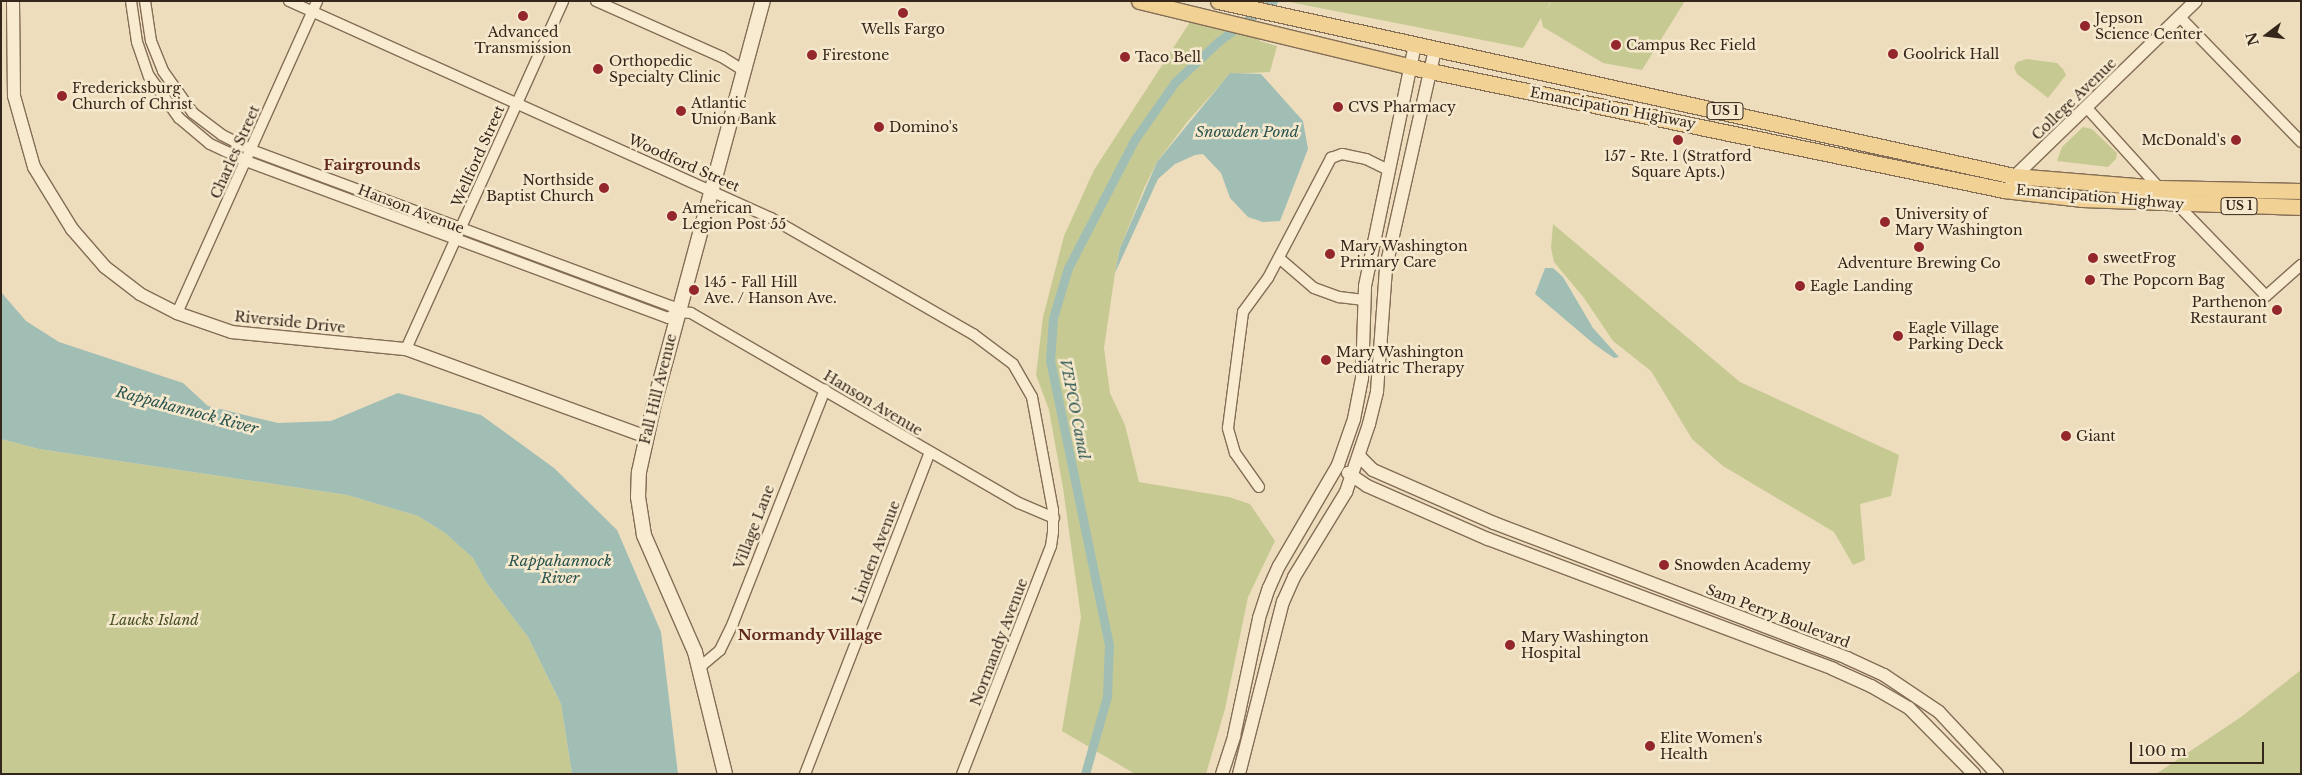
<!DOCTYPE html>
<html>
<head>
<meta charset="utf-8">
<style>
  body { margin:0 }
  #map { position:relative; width:2302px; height:775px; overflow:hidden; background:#edddbd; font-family:"Libre Baskerville",serif }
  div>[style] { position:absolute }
  .green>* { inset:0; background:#c6ca92 }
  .water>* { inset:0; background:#a1beb5 }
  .canal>* { height:9px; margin:-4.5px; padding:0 4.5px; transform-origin:4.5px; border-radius:4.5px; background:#a1beb5 }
  .roads { filter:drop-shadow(1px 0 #846d56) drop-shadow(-1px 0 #846d56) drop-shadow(0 1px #846d56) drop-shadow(0 -1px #846d56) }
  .minor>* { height:10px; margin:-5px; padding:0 5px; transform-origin:5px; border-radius:5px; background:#f8ebd0 }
  .tertiary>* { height:12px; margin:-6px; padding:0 6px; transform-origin:6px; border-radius:6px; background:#f8ebd0 }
  .secondary>* { height:14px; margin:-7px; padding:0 7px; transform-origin:7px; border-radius:7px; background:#f8ebd0 }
  .primary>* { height:15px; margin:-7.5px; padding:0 7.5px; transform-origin:7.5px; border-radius:7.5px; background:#f1d194 }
  .dots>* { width:14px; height:14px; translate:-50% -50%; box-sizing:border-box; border:2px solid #f5e8cc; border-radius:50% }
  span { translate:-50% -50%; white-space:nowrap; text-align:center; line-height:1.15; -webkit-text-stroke:5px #f5e8cc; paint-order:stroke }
  .shield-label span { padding:1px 4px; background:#f5e8cc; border:1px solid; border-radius:4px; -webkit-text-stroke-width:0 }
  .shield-label { font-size:12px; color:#34261b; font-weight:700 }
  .poi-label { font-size:14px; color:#34261b }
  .left { translate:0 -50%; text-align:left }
  .right { translate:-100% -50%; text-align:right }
  .street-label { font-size:14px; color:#34261b }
  .park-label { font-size:14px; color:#465022; font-style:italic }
  .water-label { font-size:15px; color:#2a5450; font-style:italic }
  .neighbourhood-label { font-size:15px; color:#60271b; font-weight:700 }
  .frame { position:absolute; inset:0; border:2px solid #34261b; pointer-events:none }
  .north { position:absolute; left:2242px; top:10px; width:50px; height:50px; -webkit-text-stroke:4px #f5e8cc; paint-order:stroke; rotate:255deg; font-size:14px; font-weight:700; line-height:20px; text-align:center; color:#34261b }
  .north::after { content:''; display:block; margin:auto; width:18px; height:22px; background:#34261b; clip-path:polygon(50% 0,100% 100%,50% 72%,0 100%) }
  .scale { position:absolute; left:2130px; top:742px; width:134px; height:22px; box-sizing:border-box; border:2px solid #34261b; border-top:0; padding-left:6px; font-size:15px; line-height:18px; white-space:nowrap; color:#34261b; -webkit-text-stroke:4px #f5e8cc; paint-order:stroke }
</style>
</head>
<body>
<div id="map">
  <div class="green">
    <div style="clip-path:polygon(1284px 1px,1551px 1px,1546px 10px,1552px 1px,1685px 1px,1642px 70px,1603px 63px,1543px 27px,1541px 18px,1523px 48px)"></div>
    <div style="clip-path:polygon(1190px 22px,1256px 35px,1260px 41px,1277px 46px,1270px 72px,1230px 74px,1188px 121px,1157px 162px,1145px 186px,1120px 248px,1115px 273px,1104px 348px,1110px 393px,1125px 425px,1139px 482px,1229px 497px,1250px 504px,1275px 541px,1248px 597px,1225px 709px,1206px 774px,1135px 774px,1062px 731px,1081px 617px,1063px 488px,1049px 410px,1036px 375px,1043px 317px,1064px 236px,1094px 170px)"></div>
    <div style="clip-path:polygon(2027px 59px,2057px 63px,2063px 69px,2066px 75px,2048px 98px,2017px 74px,2014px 67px,2017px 62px)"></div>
    <div style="clip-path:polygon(2083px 127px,2092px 129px,2117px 153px,2116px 159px,2108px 167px,2057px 161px,2062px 147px)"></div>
    <div style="clip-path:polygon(1553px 224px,1740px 382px,1899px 455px,1891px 496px,1860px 504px,1865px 560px,1853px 565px,1834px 532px,1723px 466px,1692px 439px,1651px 371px,1613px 341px,1584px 298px,1554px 262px,1551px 248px)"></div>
    <div style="clip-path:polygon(1px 439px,39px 449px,347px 495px,418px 516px,445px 533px,473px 558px,486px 582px,528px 637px,561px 704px,572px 774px,1px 774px)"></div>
    <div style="clip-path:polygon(2301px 670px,2301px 774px,2156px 774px,2241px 717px)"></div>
  </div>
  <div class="water">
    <div style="clip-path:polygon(1230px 73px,1261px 74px,1303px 121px,1308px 149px,1280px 221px,1263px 222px,1248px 217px,1230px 198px,1221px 173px,1203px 154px,1195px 155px,1175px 164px,1158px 179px,1115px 273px,1120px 248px,1157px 162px)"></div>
    <div style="clip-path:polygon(1545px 268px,1553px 268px,1563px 277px,1593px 328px,1619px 357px,1614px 358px,1594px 344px,1535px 294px)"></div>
    <div style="clip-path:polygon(1px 292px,26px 321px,59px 342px,183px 383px,208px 406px,278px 423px,331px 421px,398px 393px,481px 415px,554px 468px,617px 530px,661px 632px,678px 774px,572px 774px,561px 704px,528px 637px,486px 582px,473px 558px,445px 533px,418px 516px,347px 495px,39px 449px,1px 439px)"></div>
  </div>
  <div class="canal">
    <div style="left:1085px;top:774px;width:81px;rotate:-74.2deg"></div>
    <div style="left:1107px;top:696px;width:51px;rotate:-87.8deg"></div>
    <div style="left:1109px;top:645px;width:290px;rotate:-101.7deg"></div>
    <div style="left:1050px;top:361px;width:43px;rotate:-86deg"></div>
    <div style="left:1053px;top:318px;width:52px;rotate:-73.3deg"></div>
    <div style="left:1068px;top:268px;width:145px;rotate:-62.6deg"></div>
    <div style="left:1135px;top:139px;width:70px;rotate:-54.9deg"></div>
    <div style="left:1175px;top:82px;width:60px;rotate:-43deg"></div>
    <div style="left:1219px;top:41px;width:67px;rotate:-36.5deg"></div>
  </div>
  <div class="roads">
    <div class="minor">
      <div style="left:131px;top:1px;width:41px;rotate:81.7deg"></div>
      <div style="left:137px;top:42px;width:36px;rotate:71deg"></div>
      <div style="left:149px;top:76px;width:52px;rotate:54.5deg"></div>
      <div style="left:179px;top:118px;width:40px;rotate:40deg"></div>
      <div style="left:210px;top:144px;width:40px;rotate:25deg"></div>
      <div style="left:246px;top:161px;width:450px;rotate:20.4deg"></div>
      <div style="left:668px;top:318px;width:12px;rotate:-31deg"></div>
      <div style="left:678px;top:312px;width:13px;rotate:4deg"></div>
      <div style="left:691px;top:313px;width:379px;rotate:30.1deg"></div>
      <div style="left:1019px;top:503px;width:38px;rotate:23deg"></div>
      <div style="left:145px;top:1px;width:40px;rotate:81.5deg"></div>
      <div style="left:151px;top:41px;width:32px;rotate:68deg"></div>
      <div style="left:163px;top:71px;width:52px;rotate:54.5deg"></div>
      <div style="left:193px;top:113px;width:36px;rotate:37deg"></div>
      <div style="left:222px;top:135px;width:33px;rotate:27deg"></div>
      <div style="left:251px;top:150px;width:448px;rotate:20.4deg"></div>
      <div style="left:671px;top:306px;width:9px;rotate:41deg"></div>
      <div style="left:289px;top:1px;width:529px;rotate:24.24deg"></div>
      <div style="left:771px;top:218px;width:233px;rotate:29.9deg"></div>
      <div style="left:973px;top:334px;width:50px;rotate:36.9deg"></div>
      <div style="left:1013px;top:364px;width:38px;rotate:60deg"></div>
      <div style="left:1032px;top:397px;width:115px;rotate:79.5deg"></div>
      <div style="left:1053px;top:510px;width:22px;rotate:90deg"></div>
      <div style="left:1053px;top:532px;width:14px;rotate:98deg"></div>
      <div style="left:1051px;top:546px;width:245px;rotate:111.3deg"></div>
      <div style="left:596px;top:1px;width:138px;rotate:24deg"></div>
      <div style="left:722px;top:57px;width:25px;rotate:32deg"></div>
      <div style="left:2180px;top:17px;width:174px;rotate:45.9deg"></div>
      <div style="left:2087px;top:108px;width:110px;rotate:47.9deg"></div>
      <div style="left:2174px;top:201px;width:132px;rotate:45.9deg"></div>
      <div style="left:2266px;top:296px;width:47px;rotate:-41.5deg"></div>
      <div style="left:1279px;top:258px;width:46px;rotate:40.6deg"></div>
      <div style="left:1314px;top:288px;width:27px;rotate:20deg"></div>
      <div style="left:1339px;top:297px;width:25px;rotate:7deg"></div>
      <div style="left:177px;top:313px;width:342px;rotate:-65.8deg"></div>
      <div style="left:406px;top:349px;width:382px;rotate:-65.7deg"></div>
      <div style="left:1259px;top:487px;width:42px;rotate:-125.2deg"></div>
      <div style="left:1235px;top:453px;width:26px;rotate:-106deg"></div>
      <div style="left:1228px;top:428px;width:117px;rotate:-82.6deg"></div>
      <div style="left:1243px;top:312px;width:42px;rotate:-53.7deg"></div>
      <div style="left:1268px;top:278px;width:136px;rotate:-62.3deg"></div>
      <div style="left:1331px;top:158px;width:12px;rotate:-20deg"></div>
      <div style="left:1342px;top:154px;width:25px;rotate:12deg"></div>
      <div style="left:1366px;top:159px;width:25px;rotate:26deg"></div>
      <div style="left:700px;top:667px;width:26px;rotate:-40deg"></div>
      <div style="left:720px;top:650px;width:30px;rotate:-64deg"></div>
      <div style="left:733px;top:623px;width:251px;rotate:-68.5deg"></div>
      <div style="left:805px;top:774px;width:345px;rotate:-68.8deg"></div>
    </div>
    <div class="tertiary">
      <div style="left:13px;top:1px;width:95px;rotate:89.4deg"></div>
      <div style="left:14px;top:96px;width:74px;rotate:74.3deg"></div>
      <div style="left:34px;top:167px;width:73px;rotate:58.5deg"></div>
      <div style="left:72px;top:229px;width:50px;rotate:49deg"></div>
      <div style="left:105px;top:267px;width:44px;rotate:37.6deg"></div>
      <div style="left:140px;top:294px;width:42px;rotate:27.2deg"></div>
      <div style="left:177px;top:313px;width:58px;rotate:19.1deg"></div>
      <div style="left:232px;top:332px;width:175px;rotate:5.6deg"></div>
      <div style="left:406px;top:349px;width:256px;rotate:20.1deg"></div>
      <div style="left:2011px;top:180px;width:257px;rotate:-44.1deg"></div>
      <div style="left:1359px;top:456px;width:20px;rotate:45deg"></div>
      <div style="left:1373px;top:470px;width:132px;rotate:23.7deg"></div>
      <div style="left:1494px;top:523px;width:378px;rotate:20.9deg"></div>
      <div style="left:1847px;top:658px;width:41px;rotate:24.7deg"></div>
      <div style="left:1884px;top:675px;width:66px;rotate:33.9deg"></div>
      <div style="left:1939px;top:712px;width:85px;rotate:46.9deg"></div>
      <div style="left:1348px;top:473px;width:23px;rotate:34deg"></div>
      <div style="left:1367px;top:486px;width:132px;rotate:23.7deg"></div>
      <div style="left:1488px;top:539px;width:369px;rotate:20.6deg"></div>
      <div style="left:1833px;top:669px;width:42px;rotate:24.1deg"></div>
      <div style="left:1871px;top:686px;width:44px;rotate:30.1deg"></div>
      <div style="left:1909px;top:708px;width:93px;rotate:45.4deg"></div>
      <div style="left:1222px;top:774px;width:40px;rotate:-72deg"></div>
      <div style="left:1234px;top:736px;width:121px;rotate:-78deg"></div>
      <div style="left:1259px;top:618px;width:32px;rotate:-72deg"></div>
      <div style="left:1269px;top:588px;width:24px;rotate:-66deg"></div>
      <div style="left:1279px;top:566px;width:117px;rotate:-59.7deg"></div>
      <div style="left:1338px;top:465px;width:49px;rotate:-70.8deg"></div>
      <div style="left:1354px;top:419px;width:42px;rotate:-79deg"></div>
      <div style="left:1362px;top:378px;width:92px;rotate:-88.1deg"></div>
      <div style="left:1365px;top:286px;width:246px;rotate:-78.3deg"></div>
      <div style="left:1239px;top:774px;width:178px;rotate:-75.7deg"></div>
      <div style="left:1283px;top:602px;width:27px;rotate:-66deg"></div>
      <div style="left:1294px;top:577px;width:100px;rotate:-58.5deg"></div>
      <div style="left:1346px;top:492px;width:72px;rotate:-71.3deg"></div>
      <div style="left:1369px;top:424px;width:34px;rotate:-76deg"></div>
      <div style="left:1377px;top:391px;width:124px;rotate:-85.8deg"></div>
      <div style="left:1386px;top:267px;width:222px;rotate:-77.3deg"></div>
    </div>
    <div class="secondary">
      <div style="left:725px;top:774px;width:126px;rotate:-103.8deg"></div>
      <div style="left:695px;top:652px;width:128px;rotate:-113.6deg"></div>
      <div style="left:644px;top:535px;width:38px;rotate:-99deg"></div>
      <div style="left:638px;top:497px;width:25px;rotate:-88deg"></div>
      <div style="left:639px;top:472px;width:70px;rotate:-77.6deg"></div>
      <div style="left:654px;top:404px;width:417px;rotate:-74.9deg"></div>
    </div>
    <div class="primary">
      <div style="left:1139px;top:1px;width:280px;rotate:13.6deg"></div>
      <div style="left:1411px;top:67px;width:606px;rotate:11.72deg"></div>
      <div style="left:2004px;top:190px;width:79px;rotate:6.6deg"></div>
      <div style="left:2082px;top:199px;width:219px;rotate:2.1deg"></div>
      <div style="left:1218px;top:1px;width:815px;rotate:12.4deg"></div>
      <div style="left:2014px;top:176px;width:146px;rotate:4.7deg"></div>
      <div style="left:2160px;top:188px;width:141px;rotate:1.2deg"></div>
    </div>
  </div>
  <div class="dots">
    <div style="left:903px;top:13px;background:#93272b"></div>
    <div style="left:523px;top:16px;background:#93272b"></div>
    <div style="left:2085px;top:26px;background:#93272b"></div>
    <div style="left:1616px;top:45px;background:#93272b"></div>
    <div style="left:1893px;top:54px;background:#93272b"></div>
    <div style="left:812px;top:55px;background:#93272b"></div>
    <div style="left:1125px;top:57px;background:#93272b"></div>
    <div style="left:598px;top:69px;background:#93272b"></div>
    <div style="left:62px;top:96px;background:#93272b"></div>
    <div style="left:1338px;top:107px;background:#93272b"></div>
    <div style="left:681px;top:111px;background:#93272b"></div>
    <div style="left:879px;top:127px;background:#93272b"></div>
    <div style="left:1678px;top:140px;background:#93272b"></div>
    <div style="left:2236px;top:140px;background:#93272b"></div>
    <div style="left:604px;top:188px;background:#93272b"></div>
    <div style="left:672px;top:216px;background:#93272b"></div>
    <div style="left:1885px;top:222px;background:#93272b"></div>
    <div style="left:1919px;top:247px;background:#93272b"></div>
    <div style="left:1330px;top:254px;background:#93272b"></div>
    <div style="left:2093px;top:258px;background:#93272b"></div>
    <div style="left:2090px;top:280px;background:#93272b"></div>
    <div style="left:1800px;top:286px;background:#93272b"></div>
    <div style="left:694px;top:290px;background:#93272b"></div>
    <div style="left:2277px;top:310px;background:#93272b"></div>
    <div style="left:1898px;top:336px;background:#93272b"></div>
    <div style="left:1326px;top:360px;background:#93272b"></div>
    <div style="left:2066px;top:436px;background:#93272b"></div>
    <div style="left:1664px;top:565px;background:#93272b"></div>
    <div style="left:1510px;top:645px;background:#93272b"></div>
    <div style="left:1650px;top:746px;background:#93272b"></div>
  </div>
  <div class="shield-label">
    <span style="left:1725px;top:111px">US 1</span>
    <span style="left:2239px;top:206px">US 1</span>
  </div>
  <div class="poi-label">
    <span class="left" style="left:2095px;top:26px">Jepson<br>Science Center</span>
    <span style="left:903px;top:29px">Wells Fargo</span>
    <span style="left:523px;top:40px">Advanced<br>Transmission</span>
    <span class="left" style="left:1626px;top:45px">Campus Rec Field</span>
    <span class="left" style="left:1903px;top:54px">Goolrick Hall</span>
    <span class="left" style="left:822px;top:55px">Firestone</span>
    <span class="left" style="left:1135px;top:57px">Taco Bell</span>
    <span class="left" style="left:609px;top:69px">Orthopedic<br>Specialty Clinic</span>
    <span class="left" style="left:72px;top:96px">Fredericksburg<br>Church of Christ</span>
    <span class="left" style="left:691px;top:111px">Atlantic<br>Union Bank</span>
    <span class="left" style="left:1348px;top:107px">CVS Pharmacy</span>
    <span class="left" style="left:889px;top:127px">Domino's</span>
    <span class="right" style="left:2226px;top:140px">McDonald's</span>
    <span style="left:1678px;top:164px">157 - Rte. 1 (Stratford<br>Square Apts.)</span>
    <span class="right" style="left:594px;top:188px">Northside<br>Baptist Church</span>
    <span class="left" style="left:682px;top:216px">American<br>Legion Post 55</span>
    <span class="left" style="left:1895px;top:222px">University of<br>Mary Washington</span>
    <span class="left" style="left:1340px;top:254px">Mary Washington<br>Primary Care</span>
    <span class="left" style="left:2103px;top:258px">sweetFrog</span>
    <span style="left:1919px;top:263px">Adventure Brewing Co</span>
    <span class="left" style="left:2100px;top:280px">The Popcorn Bag</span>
    <span class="left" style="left:704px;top:290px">145 - Fall Hill<br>Ave. / Hanson Ave.</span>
    <span class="left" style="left:1810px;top:286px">Eagle Landing</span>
    <span class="right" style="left:2267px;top:310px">Parthenon<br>Restaurant</span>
    <span class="left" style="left:1908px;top:336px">Eagle Village<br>Parking Deck</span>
    <span class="left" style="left:1336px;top:360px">Mary Washington<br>Pediatric Therapy</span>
    <span class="left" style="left:2076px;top:436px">Giant</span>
    <span class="left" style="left:1674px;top:565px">Snowden Academy</span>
    <span class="left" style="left:1521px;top:645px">Mary Washington<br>Hospital</span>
    <span class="left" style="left:1660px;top:746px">Elite Women's<br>Health</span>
  </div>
  <div class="street-label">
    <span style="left:2074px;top:99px;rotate:-44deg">College Avenue</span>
    <span style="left:1613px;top:108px;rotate:11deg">Emancipation Highway</span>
    <span style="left:235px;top:152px;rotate:-66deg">Charles Street</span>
    <span style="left:478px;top:156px;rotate:-66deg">Wellford Street</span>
    <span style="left:684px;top:163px;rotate:24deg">Woodford Street</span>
    <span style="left:2100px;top:197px;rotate:5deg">Emancipation Highway</span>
    <span style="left:411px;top:209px;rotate:21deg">Hanson Avenue</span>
    <span style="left:290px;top:322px;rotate:6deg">Riverside Drive</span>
    <span style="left:658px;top:389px;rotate:-76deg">Fall Hill Avenue</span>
    <span style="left:873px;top:403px;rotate:31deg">Hanson Avenue</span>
    <span style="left:754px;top:527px;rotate:-69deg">Village Lane</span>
    <span style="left:876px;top:552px;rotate:-69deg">Linden Avenue</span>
    <span style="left:1778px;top:616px;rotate:21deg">Sam Perry Boulevard</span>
    <span style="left:999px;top:642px;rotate:-69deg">Normandy Avenue</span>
  </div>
  <div class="park-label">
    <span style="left:154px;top:620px">Laucks Island</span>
  </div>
  <div class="water-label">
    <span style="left:1247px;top:132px">Snowden Pond</span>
    <span style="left:1075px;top:409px;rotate:79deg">VEPCO Canal</span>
    <span style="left:187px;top:410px;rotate:15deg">Rappahannock River</span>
    <span style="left:560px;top:569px">Rappahannock<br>River</span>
  </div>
  <div class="neighbourhood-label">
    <span style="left:372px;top:165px">Fairgrounds</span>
    <span style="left:810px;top:635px">Normandy Village</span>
  </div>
  <div class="frame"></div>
  <div class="north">N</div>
  <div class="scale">100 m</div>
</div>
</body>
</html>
